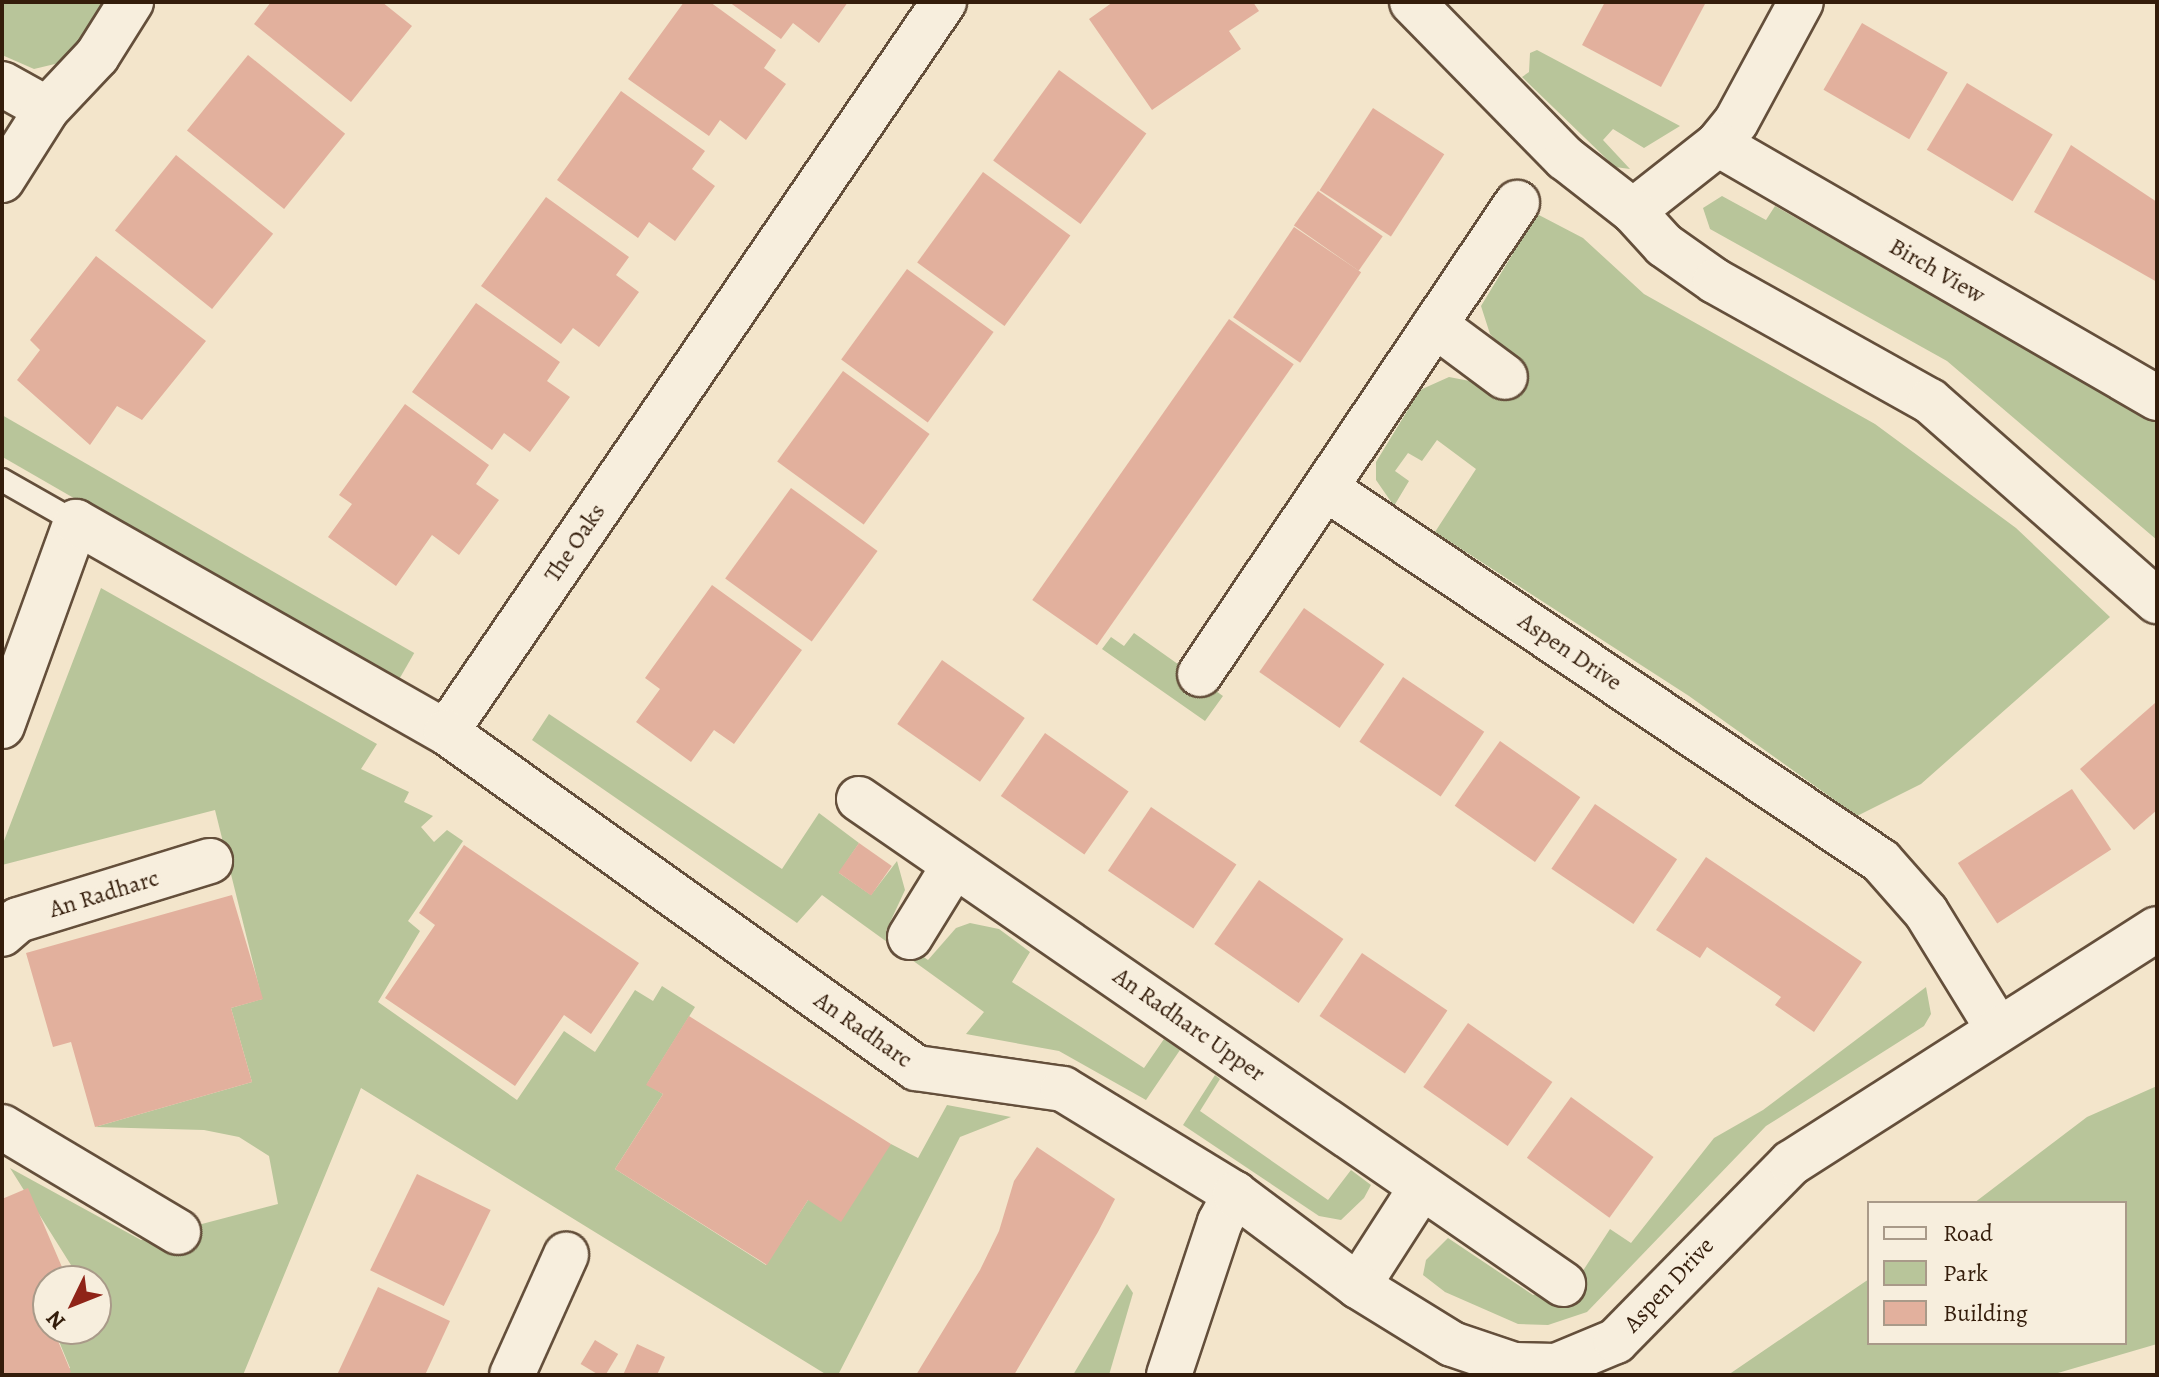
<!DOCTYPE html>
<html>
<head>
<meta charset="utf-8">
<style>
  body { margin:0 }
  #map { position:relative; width:2159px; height:1377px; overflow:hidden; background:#f3e5cb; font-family:Alegreya,serif }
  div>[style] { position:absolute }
  .green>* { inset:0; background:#b8c59a; transform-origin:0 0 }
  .building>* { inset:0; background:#e2b09d; transform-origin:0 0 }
  .roads { filter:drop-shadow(2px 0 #644f3b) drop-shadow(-2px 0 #644f3b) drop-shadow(0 2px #644f3b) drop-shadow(0 -2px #644f3b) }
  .service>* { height:22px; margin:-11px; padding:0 11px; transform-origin:11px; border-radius:11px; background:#f7eedd }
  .minor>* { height:44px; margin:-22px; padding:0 22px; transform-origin:22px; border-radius:22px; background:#f7eedd }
  .tertiary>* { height:44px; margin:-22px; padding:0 22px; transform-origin:22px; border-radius:22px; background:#f7eedd }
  span { translate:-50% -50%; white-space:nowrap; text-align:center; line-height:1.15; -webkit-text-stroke:7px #f7eedd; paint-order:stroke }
  .street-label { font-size:24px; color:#341d0b }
  .frame { position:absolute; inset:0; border:4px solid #341d0b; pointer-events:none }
  .legend { position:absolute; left:1867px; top:1201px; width:260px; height:144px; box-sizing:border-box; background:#f7eedd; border:2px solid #a99a89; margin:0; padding:10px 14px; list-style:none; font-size:24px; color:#341d0b }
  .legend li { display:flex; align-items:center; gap:16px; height:40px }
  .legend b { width:40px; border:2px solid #a99a89 }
  .north { position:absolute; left:32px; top:1265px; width:80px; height:80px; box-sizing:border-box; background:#f7eedd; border:2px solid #a99a89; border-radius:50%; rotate:227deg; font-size:22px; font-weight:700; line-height:32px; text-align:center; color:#341d0b }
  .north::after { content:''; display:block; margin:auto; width:28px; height:36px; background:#8f2418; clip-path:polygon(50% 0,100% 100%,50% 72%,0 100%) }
</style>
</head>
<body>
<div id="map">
  <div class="green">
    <div style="clip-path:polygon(2px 2px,107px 2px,82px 42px,59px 63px,34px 69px,2px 55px)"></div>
    <div style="clip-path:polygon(1537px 50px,1601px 84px,1680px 126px,1644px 148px,1613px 129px,1603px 140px,1630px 169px,1615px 167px,1522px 77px,1529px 72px,1530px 53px)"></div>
    <div style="clip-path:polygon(1722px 196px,1766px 220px,1775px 206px,2157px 423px,2157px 540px,1947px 361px,1710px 229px,1703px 208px)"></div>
    <div style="clip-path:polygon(1537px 214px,1583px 238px,1644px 294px,1875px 424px,2016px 528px,2110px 617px,1921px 784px,1857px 816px,1689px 696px,1435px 532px,1476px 469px,1437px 440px,1422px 461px,1408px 453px,1395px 471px,1409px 481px,1394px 506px,1376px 480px,1376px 462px,1420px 390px,1449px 377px,1475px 382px,1495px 396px,1518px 363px,1490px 334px,1481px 306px)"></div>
    <div style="left:2px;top:415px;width:476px;height:36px;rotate:30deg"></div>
    <div style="clip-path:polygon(101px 588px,377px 744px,361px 769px,409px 792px,404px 802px,433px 816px,421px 827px,434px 842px,447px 830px,463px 841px,408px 921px,420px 931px,378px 1002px,517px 1100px,564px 1031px,595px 1052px,635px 990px,653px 1001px,662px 986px,695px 1007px,647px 1084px,663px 1094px,615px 1169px,766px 1265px,808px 1200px,891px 1144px,918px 1158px,947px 1105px,1011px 1117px,960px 1137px,838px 1375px,827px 1375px,361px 1088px,243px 1375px,53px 1375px,70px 1368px,54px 1329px,96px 1329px,96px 1281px,64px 1281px,76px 1273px,10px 1168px,141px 1240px,278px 1204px,269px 1156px,239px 1137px,204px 1130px,95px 1127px,252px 1082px,231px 1008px,262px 999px,215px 810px,2px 865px,2px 846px)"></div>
    <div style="clip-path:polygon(1134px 633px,1223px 696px,1205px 721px,1102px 649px,1111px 637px,1124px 646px)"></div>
    <div style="clip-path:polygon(549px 714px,782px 869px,819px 813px,859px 843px,839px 873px,871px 895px,897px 861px,905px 890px,886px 931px,928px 960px,956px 928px,970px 923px,999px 929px,1030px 952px,1012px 982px,1144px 1068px,1164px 1039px,1180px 1050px,1146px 1100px,1059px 1051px,966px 1034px,984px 1012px,822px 895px,797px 923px,532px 740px)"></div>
    <div style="clip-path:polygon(1926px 987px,1931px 1014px,1924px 1026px,1766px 1126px,1587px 1312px,1548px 1325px,1518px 1324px,1445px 1292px,1423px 1275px,1426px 1260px,1448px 1238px,1533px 1295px,1577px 1280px,1610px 1229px,1631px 1243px,1714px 1138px,1763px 1110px)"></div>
    <div style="clip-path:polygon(1215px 1075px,1220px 1079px,1200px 1111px,1328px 1200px,1351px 1170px,1371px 1185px,1364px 1198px,1341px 1220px,1319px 1216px,1183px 1125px)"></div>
    <div style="clip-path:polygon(2157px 1086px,2157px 1344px,2051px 1375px,1728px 1375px,1869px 1279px,1869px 1343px,2125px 1343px,2125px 1203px,1974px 1203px,2087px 1117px)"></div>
    <div style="clip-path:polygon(1127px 1284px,1133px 1293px,1109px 1375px,1073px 1375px)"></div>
  </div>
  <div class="building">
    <div style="clip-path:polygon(271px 2px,382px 2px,412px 26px,351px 102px,254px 24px)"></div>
    <div style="clip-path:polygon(684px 2px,710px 2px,776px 50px,764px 68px,786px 84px,746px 140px,720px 120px,709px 136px,628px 79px)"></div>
    <div style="clip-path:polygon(729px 2px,848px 2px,819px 43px,793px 23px,781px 39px)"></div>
    <div style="clip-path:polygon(1113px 2px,1253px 2px,1259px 11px,1229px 31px,1241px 49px,1152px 110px,1089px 19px)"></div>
    <div style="clip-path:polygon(1605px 2px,1706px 2px,1661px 87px,1582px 45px)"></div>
    <div style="left:1862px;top:23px;width:99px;height:77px;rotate:30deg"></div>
    <div style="left:248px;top:55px;width:125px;height:97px;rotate:39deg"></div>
    <div style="left:1059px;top:70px;width:108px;height:112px;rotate:36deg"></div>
    <div style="left:1967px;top:83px;width:100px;height:78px;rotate:31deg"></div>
    <div style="clip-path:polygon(621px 91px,705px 151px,692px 169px,715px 186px,675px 241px,649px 222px,638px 238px,557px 180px)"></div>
    <div style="left:1373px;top:108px;width:85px;height:98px;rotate:33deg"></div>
    <div style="clip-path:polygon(2071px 145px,2157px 202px,2157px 282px,2034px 212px)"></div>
    <div style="left:176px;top:155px;width:125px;height:97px;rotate:39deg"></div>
    <div style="left:983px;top:172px;width:108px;height:112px;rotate:36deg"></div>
    <div style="left:1318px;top:191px;width:79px;height:42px;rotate:35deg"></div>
    <div style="clip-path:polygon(546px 197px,629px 257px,616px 275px,639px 292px,599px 347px,573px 328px,561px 344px,481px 286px)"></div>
    <div style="left:1294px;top:227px;width:81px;height:109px;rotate:34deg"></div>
    <div style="clip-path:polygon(96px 256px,206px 341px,142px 420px,117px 406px,90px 445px,17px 380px,40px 350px,30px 340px)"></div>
    <div style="left:907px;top:269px;width:107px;height:112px;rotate:36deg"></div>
    <div style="clip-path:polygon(476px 303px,560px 362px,547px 381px,570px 397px,530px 452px,504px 433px,492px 450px,412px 392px)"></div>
    <div style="left:1229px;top:319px;width:79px;height:343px;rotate:35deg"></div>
    <div style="left:843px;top:371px;width:107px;height:112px;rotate:36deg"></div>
    <div style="clip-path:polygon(405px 404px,489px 465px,476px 484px,499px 500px,459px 555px,432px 535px,396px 586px,328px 537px,352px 504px,339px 495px)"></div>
    <div style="left:791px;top:488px;width:107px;height:112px;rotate:36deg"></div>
    <div style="clip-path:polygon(712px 585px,802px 650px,734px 744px,714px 730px,691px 762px,636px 722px,660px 689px,645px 678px)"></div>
    <div style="left:1304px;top:608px;width:98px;height:78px;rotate:35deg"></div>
    <div style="left:942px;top:660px;width:101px;height:78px;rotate:35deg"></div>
    <div style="left:1403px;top:677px;width:98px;height:78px;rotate:34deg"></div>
    <div style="clip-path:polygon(2155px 703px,2157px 810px,2134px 830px,2080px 769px)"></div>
    <div style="left:1045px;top:733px;width:102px;height:77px;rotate:35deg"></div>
    <div style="left:1500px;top:741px;width:98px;height:79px;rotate:35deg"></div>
    <div style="left:2072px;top:789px;width:72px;height:136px;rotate:57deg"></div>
    <div style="left:1595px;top:804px;width:99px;height:78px;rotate:34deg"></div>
    <div style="left:1151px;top:807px;width:103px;height:77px;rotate:34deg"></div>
    <div style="left:859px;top:843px;width:40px;height:36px;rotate:35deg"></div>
    <div style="clip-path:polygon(464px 845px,639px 963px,591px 1034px,564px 1015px,515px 1086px,385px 998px,435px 925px,419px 913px)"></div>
    <div style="clip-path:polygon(1706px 857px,1862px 962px,1814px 1032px,1775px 1005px,1781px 997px,1707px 947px,1700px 958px,1656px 930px)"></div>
    <div style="left:1259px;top:880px;width:103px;height:78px;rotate:35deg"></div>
    <div style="clip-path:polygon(232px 895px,263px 999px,231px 1008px,252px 1082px,95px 1127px,71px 1042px,53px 1047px,26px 953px)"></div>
    <div style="left:1362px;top:953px;width:103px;height:76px;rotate:34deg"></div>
    <div style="clip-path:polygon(689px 1016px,891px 1144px,841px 1222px,808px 1200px,767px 1265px,615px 1169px,663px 1094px,646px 1085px)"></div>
    <div style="left:1468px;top:1023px;width:103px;height:78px;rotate:35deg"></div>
    <div style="left:1571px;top:1097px;width:102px;height:75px;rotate:36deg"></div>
    <div style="clip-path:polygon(1037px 1147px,1115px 1199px,1098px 1232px,1014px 1375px,916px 1375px,980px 1270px,999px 1231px,1014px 1181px)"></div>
    <div style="left:417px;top:1174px;width:82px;height:107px;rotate:26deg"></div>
    <div style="clip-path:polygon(28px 1188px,68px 1281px,48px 1281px,48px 1298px,41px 1301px,48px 1329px,53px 1329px,71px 1372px,65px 1375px,2px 1375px,2px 1199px)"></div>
    <div style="clip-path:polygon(378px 1287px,450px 1321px,425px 1375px,337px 1375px)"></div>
    <div style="left:595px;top:1340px;width:27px;height:28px;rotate:31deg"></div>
    <div style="clip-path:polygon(637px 1344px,665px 1357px,657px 1375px,623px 1375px)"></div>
  </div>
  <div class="roads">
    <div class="service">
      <div style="left:2px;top:480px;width:85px;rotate:29.6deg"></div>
    </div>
    <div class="minor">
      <div style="left:2px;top:84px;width:51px;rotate:29.1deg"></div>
      <div style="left:1718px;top:144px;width:28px;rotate:-51deg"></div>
      <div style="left:1736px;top:122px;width:136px;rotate:-61.6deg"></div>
      <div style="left:2px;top:180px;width:84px;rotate:-57.6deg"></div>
      <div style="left:47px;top:109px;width:73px;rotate:-46.7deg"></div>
      <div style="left:97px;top:56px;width:64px;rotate:-57.8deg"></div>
      <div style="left:1633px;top:211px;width:108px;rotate:-38.2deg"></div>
      <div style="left:1718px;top:144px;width:507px;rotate:30.05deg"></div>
      <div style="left:1435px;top:325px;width:87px;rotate:36.6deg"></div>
      <div style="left:1327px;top:489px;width:667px;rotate:33.88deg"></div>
      <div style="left:1881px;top:861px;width:68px;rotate:48.6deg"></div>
      <div style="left:1926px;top:912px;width:137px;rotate:58.4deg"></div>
      <div style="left:1200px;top:674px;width:568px;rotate:-56.06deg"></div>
      <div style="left:446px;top:732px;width:884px;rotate:-55.7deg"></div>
      <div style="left:859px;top:799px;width:855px;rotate:34.56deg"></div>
      <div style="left:2px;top:934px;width:21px;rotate:-41deg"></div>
      <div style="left:18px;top:920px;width:201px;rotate:-17.1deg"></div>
      <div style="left:910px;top:937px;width:82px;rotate:-58.4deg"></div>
      <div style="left:2px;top:1127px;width:205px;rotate:30.8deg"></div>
      <div style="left:1358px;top:1286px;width:117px;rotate:-57.3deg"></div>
      <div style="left:512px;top:1375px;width:132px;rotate:-65.8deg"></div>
      <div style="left:1169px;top:1375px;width:161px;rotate:-71.6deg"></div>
      <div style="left:1220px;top:1222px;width:32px;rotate:-62deg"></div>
    </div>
    <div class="tertiary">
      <div style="left:1412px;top:2px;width:219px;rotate:45.6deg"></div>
      <div style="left:1565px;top:158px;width:86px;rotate:37.9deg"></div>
      <div style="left:1633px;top:211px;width:46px;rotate:47.6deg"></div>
      <div style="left:1664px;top:245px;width:62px;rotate:35.2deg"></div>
      <div style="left:1715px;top:281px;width:246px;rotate:29.2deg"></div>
      <div style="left:1930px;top:401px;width:303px;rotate:41.4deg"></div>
      <div style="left:2px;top:726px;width:217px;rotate:-70.1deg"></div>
      <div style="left:76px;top:522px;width:425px;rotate:29.6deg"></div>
      <div style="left:446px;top:732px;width:578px;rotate:35.56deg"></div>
      <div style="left:916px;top:1068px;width:148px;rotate:8.1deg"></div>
      <div style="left:1063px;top:1089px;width:202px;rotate:31.4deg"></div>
      <div style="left:1235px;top:1194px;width:154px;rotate:36.8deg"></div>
      <div style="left:1358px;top:1286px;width:110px;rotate:31.7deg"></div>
      <div style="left:1452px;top:1344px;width:65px;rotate:18.7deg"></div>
      <div style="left:1514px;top:1365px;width:42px;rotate:1.4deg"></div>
      <div style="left:1556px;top:1366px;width:65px;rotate:-22.6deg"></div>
      <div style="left:1616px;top:1341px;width:250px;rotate:-45.5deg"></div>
      <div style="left:1791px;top:1163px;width:434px;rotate:-32.6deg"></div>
    </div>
  </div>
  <div class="street-label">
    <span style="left:1937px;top:271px;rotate:30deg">Birch View</span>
    <span style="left:575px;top:543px;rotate:-56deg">The Oaks</span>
    <span style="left:1570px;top:652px;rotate:34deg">Aspen Drive</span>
    <span style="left:104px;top:894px;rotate:-17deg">An Radharc</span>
    <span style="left:1189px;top:1025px;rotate:35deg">An Radharc Upper</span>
    <span style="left:863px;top:1030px;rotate:35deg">An Radharc</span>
    <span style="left:1669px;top:1285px;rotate:-47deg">Aspen Drive</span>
  </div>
  <div class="frame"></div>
  <ul class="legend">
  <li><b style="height:10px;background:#f7eedd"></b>Road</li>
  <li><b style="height:22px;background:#b8c59a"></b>Park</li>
  <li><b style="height:22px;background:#e2b09d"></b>Building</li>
  </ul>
  <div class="north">N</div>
</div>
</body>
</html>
